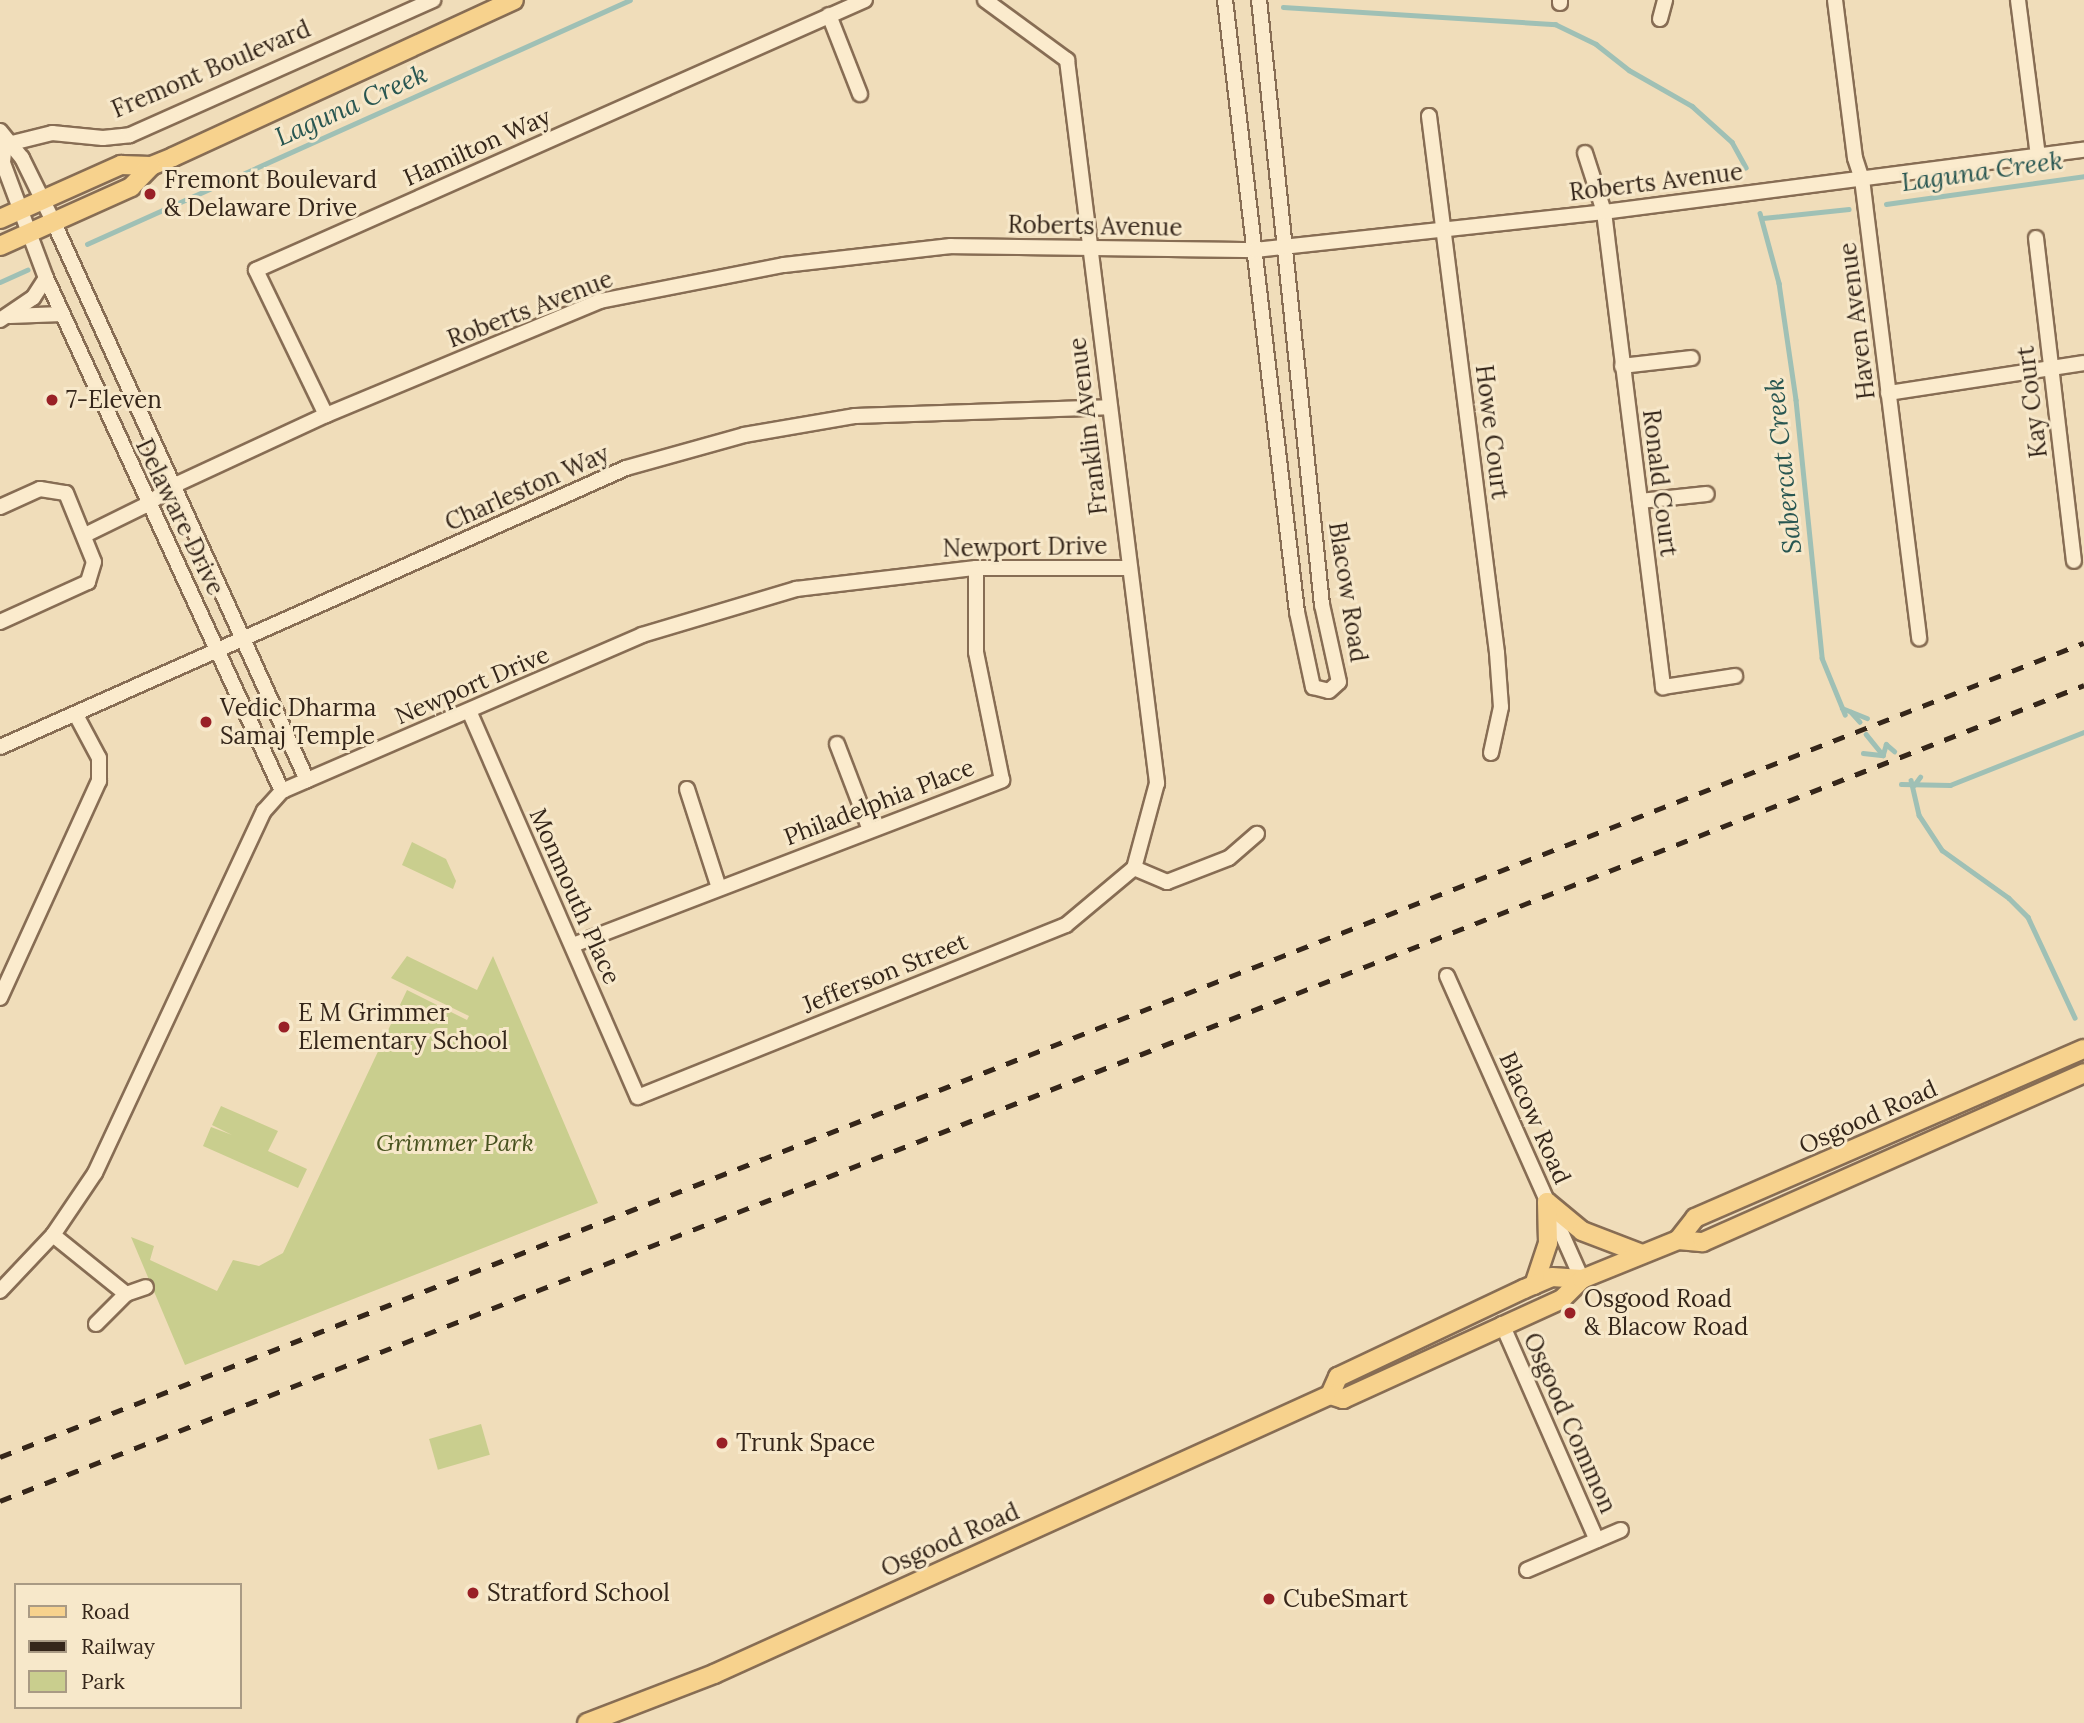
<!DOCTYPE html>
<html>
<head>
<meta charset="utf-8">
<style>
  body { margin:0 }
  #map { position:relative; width:2084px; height:1723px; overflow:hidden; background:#f0ddba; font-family:Lora,serif }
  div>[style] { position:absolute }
  .green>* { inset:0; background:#c9ce8e; transform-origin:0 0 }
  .stream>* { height:4.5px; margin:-2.25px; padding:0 2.25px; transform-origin:2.25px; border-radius:2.25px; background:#9fc0b5 }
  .roads { filter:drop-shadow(2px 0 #876d54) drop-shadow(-2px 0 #876d54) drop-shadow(0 2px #876d54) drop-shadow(0 -2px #876d54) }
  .minor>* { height:14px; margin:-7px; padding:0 7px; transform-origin:7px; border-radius:7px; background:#fbebcd }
  .major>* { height:18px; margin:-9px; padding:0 9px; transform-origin:9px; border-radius:9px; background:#f7d28d }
  .rail>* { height:4.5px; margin-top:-2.25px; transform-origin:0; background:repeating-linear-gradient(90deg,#35261a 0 12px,transparent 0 24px) }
  .dots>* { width:19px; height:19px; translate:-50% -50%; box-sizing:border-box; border:4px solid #f7e8ca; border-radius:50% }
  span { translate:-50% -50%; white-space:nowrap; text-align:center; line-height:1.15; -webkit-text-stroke:6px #f7e8ca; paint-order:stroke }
  .street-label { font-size:24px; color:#35261a }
  .poi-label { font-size:24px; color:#35261a }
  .left { translate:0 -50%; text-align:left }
  .park-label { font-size:24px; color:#48531f; font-style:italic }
  .water-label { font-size:26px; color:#285651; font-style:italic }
  .legend { position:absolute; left:14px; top:1583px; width:228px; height:126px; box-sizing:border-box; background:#f7e8ca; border:2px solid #a99a84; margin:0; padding:9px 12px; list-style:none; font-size:21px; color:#35261a }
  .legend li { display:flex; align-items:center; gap:14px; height:35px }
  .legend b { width:35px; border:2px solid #a99a84 }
</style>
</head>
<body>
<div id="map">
  <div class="green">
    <div style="clip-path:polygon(412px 842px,446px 859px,456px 881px,453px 889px,402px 865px)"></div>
    <div style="clip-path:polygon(407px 956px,477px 990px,493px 956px,598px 1203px,185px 1365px,131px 1237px,154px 1246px,150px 1260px,217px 1291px,233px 1260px,259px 1266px,283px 1253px,407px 990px,467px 1020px,469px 1016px,391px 978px)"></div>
    <div style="clip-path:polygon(221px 1106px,278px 1131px,268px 1151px,307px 1169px,298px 1188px,203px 1146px,211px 1127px,232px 1135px,212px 1125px)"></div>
    <div style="left:481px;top:1424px;width:32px;height:54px;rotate:74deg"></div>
  </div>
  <div class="stream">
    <div style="left:1283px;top:7px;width:273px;rotate:3.6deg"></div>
    <div style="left:1555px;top:24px;width:46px;rotate:26deg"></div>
    <div style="left:1596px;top:44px;width:42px;rotate:38.2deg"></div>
    <div style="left:1629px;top:70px;width:73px;rotate:29.7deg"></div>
    <div style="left:1692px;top:106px;width:54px;rotate:42deg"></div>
    <div style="left:1732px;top:142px;width:29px;rotate:61deg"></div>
    <div style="left:1886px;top:204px;width:200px;rotate:-8deg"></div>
    <div style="left:1760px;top:213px;width:73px;rotate:74.8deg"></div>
    <div style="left:1779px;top:283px;width:118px;rotate:81.7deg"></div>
    <div style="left:1796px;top:400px;width:259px;rotate:84.2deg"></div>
    <div style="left:1822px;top:658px;width:61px;rotate:67.7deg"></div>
    <div style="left:1763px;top:218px;width:86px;rotate:-6deg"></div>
    <div style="left:87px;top:244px;width:595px;rotate:-24.2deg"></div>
    <div style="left:0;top:282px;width:30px;rotate:-24deg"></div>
    <div style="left:1842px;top:708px;width:27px;rotate:22deg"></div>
    <div style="left:1851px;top:712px;width:13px;rotate:48deg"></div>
    <div style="left:1866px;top:734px;width:27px;rotate:51deg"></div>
    <div style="left:1863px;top:753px;width:20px;rotate:6deg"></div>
    <div style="left:1883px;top:754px;width:10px;rotate:-73deg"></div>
    <div style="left:1886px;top:744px;width:11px;rotate:41deg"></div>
    <div style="left:1911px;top:780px;width:36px;rotate:77deg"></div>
    <div style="left:1919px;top:815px;width:42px;rotate:56.7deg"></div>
    <div style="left:1942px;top:850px;width:82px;rotate:35.6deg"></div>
    <div style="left:2009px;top:898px;width:27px;rotate:45deg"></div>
    <div style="left:2028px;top:917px;width:111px;rotate:65deg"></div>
    <div style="left:1901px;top:784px;width:49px;rotate:1.2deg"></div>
    <div style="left:1950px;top:785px;width:144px;rotate:-21.6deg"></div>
    <div style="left:1914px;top:785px;width:10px;rotate:-53deg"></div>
  </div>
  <div class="roads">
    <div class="minor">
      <div style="left:985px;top:0;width:102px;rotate:36.2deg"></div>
      <div style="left:1067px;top:60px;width:729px;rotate:82.9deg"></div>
      <div style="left:1157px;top:783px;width:88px;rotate:105.1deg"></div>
      <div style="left:1225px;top:0;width:616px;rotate:83.29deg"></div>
      <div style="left:1297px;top:612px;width:77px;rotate:78deg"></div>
      <div style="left:1313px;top:687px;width:16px;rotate:14deg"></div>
      <div style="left:1329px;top:691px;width:13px;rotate:-42deg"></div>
      <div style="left:1339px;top:682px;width:79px;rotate:-102.4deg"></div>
      <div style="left:1322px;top:605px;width:608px;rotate:-95.94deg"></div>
      <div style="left:1560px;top:0;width:3px;rotate:90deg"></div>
      <div style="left:1835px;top:0;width:159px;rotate:82.8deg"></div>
      <div style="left:1855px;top:158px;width:22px;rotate:72deg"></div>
      <div style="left:1862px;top:179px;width:463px;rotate:82.9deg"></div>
      <div style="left:2018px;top:0;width:157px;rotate:82.7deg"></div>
      <div style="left:829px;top:15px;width:85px;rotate:68.6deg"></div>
      <div style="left:1660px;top:19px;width:20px;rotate:-75deg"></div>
      <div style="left:1429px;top:116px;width:541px;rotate:82.78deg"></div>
      <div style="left:1497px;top:653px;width:54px;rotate:85.8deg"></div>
      <div style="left:1501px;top:707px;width:47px;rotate:102.3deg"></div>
      <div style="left:0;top:131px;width:35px;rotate:51deg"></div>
      <div style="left:22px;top:158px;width:72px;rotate:63.8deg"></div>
      <div style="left:54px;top:223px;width:612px;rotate:65.57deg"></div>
      <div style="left:5px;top:143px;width:20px;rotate:96deg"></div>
      <div style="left:3px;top:163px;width:123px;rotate:69.5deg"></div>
      <div style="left:46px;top:278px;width:565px;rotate:65.3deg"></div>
      <div style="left:0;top:146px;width:54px;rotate:-14deg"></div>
      <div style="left:52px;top:133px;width:51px;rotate:5.6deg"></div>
      <div style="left:103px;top:138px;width:27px;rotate:-6deg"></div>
      <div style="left:130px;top:135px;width:332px;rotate:-24deg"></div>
      <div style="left:1585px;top:153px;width:62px;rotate:72.1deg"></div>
      <div style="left:1604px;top:212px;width:479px;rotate:82.9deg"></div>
      <div style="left:1663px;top:687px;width:73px;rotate:-8.7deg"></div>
      <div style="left:2036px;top:238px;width:325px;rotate:83.3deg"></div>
      <div style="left:10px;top:316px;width:52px;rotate:-2.2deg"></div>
      <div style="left:0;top:320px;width:40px;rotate:-34deg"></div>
      <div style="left:33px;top:298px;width:24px;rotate:-57deg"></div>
      <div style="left:1622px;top:366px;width:70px;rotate:-6.5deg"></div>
      <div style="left:1888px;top:393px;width:198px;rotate:-8.7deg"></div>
      <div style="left:326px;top:415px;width:161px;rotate:-115.8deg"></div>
      <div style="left:256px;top:270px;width:666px;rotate:-23.91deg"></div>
      <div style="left:1640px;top:501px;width:67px;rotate:-6deg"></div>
      <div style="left:0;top:507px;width:44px;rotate:-24.2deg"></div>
      <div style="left:40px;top:489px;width:26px;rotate:9deg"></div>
      <div style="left:66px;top:493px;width:74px;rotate:67.9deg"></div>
      <div style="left:94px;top:562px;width:21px;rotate:107deg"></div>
      <div style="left:88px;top:582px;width:97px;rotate:155.6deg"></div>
      <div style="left:85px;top:535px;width:70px;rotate:-26.2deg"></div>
      <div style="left:148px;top:504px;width:31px;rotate:-36deg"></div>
      <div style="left:173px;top:486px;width:169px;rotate:-24.9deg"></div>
      <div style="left:326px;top:415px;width:297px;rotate:-22.6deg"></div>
      <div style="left:600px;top:301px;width:187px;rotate:-11.1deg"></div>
      <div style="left:784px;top:265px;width:168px;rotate:-6.5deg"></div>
      <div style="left:951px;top:246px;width:304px;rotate:0.8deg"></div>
      <div style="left:1255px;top:250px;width:351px;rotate:-6.2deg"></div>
      <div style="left:1604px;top:212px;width:484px;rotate:-7.4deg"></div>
      <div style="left:470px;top:713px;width:419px;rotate:66.4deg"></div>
      <div style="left:638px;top:1097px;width:461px;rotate:-21.9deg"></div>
      <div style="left:1066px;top:925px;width:89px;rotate:-40deg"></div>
      <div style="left:837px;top:744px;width:92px;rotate:69deg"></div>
      <div style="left:0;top:747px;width:685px;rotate:-24.02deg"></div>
      <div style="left:626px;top:468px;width:123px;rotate:-15.6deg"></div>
      <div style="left:744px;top:435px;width:113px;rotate:-9.7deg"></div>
      <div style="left:855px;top:416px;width:254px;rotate:-2deg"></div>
      <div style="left:687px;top:789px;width:104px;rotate:72.1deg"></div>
      <div style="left:1134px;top:868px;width:36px;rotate:23deg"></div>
      <div style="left:1167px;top:882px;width:66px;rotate:-21.2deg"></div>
      <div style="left:1229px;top:858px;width:37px;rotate:-41deg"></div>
      <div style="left:573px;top:945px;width:460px;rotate:-21deg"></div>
      <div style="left:1002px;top:780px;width:131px;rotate:-101.5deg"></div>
      <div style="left:976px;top:652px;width:84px;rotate:-90deg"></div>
      <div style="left:1447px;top:976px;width:332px;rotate:66deg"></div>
      <div style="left:0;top:998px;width:239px;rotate:-65.5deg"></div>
      <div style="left:99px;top:781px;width:23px;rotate:-90deg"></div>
      <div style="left:99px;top:758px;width:49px;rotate:-118.1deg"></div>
      <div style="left:53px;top:1235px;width:94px;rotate:38.9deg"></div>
      <div style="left:126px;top:1294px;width:21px;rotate:-19deg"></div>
      <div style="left:0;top:1291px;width:77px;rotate:-46.6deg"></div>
      <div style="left:53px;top:1235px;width:75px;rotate:-55.9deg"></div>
      <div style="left:95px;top:1173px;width:400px;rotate:-65deg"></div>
      <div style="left:264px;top:811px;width:27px;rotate:-48deg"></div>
      <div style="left:282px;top:791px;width:392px;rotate:-23.4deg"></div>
      <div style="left:642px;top:635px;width:161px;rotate:-16.6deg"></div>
      <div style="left:796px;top:589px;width:181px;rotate:-6.7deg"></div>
      <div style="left:976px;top:568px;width:152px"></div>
      <div style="left:96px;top:1324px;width:42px;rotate:-45deg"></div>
      <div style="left:1502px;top:1324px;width:236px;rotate:66.3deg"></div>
      <div style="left:1527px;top:1570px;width:102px;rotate:-23.1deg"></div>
    </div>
    <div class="major">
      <div style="left:0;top:219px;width:133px;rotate:-24.1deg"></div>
      <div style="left:121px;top:165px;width:30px;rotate:2deg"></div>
      <div style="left:151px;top:166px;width:24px;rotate:-22deg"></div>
      <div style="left:173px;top:157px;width:375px;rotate:-24.7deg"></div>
      <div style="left:0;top:246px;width:144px;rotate:-24.2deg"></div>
      <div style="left:131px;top:187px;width:29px;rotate:-46deg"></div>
      <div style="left:1547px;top:1202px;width:45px;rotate:39.6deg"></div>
      <div style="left:1582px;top:1231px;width:64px;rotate:21deg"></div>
      <div style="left:1678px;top:1240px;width:28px;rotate:-52deg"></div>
      <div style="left:1695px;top:1218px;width:424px;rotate:-23.5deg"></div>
      <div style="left:1534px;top:1285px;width:44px;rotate:-71.6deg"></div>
      <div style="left:1548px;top:1243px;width:41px;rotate:-91.4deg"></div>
      <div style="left:1330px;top:1395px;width:20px;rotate:-66deg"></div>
      <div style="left:1338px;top:1377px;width:206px;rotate:-25.3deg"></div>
      <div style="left:1524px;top:1289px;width:30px;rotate:-23deg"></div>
      <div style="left:1552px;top:1277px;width:30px;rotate:4deg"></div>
      <div style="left:587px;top:1723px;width:136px;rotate:-21.1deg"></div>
      <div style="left:714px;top:1674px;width:676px;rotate:-24.37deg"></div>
      <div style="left:1330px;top:1395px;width:14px;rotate:17deg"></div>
      <div style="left:1343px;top:1399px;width:241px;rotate:-24.5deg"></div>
      <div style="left:1562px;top:1299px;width:28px;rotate:-45deg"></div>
      <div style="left:1582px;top:1279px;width:104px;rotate:-22.1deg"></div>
      <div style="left:1678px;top:1240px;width:25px;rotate:5deg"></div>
      <div style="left:1703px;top:1242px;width:417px;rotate:-23.9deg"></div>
    </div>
  </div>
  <div class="rail">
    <div style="left:0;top:1457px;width:2237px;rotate:-21.34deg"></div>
    <div style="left:0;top:1501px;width:2238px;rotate:-21.38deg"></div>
  </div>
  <div class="dots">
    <div style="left:150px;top:194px;background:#992026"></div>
    <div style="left:52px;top:400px;background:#992026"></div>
    <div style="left:206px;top:722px;background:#992026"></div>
    <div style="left:284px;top:1027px;background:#992026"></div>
    <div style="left:1570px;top:1313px;background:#992026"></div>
    <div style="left:722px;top:1443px;background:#992026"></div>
    <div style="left:473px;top:1593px;background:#992026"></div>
    <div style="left:1269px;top:1599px;background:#992026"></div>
  </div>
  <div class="street-label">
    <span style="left:211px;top:69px;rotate:-23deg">Fremont Boulevard</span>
    <span style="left:477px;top:147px;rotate:-24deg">Hamilton Way</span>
    <span style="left:1656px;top:182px;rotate:-7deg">Roberts Avenue</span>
    <span style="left:1095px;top:226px;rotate:1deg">Roberts Avenue</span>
    <span style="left:530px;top:309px;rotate:-21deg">Roberts Avenue</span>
    <span style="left:1857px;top:321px;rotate:-97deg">Haven Avenue</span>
    <span style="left:2032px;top:402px;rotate:-97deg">Kay Court</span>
    <span style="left:1088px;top:426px;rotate:-97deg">Franklin Avenue</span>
    <span style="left:1492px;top:432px;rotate:83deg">Howe Court</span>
    <span style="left:1660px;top:483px;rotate:83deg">Ronald Court</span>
    <span style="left:527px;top:488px;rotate:-24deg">Charleston Way</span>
    <span style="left:180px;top:517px;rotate:64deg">Delaware Drive</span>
    <span style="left:1025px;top:547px;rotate:-1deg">Newport Drive</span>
    <span style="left:1348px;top:592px;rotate:81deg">Blacow Road</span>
    <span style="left:472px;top:685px;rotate:-23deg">Newport Drive</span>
    <span style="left:879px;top:802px;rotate:-21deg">Philadelphia Place</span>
    <span style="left:575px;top:896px;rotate:66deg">Monmouth Place</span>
    <span style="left:885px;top:973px;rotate:-22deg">Jefferson Street</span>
    <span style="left:1868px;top:1117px;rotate:-24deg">Osgood Road</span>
    <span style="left:1535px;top:1118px;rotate:66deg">Blacow Road</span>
    <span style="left:1570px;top:1423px;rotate:66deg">Osgood Common</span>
    <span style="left:950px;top:1540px;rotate:-24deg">Osgood Road</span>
  </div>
  <div class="poi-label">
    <span class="left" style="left:164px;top:194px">Fremont Boulevard<br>&amp; Delaware Drive</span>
    <span class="left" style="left:66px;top:400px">7-Eleven</span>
    <span class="left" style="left:220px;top:722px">Vedic Dharma<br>Samaj Temple</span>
    <span class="left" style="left:298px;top:1027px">E M Grimmer<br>Elementary School</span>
    <span class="left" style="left:1584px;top:1313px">Osgood Road<br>&amp; Blacow Road</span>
    <span class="left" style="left:736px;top:1443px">Trunk Space</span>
    <span class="left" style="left:487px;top:1593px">Stratford School</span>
    <span class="left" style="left:1283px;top:1599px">CubeSmart</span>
  </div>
  <div class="park-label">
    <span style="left:455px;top:1143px">Grimmer Park</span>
  </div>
  <div class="water-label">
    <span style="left:351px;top:105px;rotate:-24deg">Laguna Creek</span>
    <span style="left:1982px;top:171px;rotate:-8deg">Laguna Creek</span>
    <span style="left:1783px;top:466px;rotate:-96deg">Sabercat Creek</span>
  </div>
  <ul class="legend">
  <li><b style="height:9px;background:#f7d28d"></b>Road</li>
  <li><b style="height:9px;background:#35261a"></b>Railway</li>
  <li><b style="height:19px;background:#c9ce8e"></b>Park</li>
  </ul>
</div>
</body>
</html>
